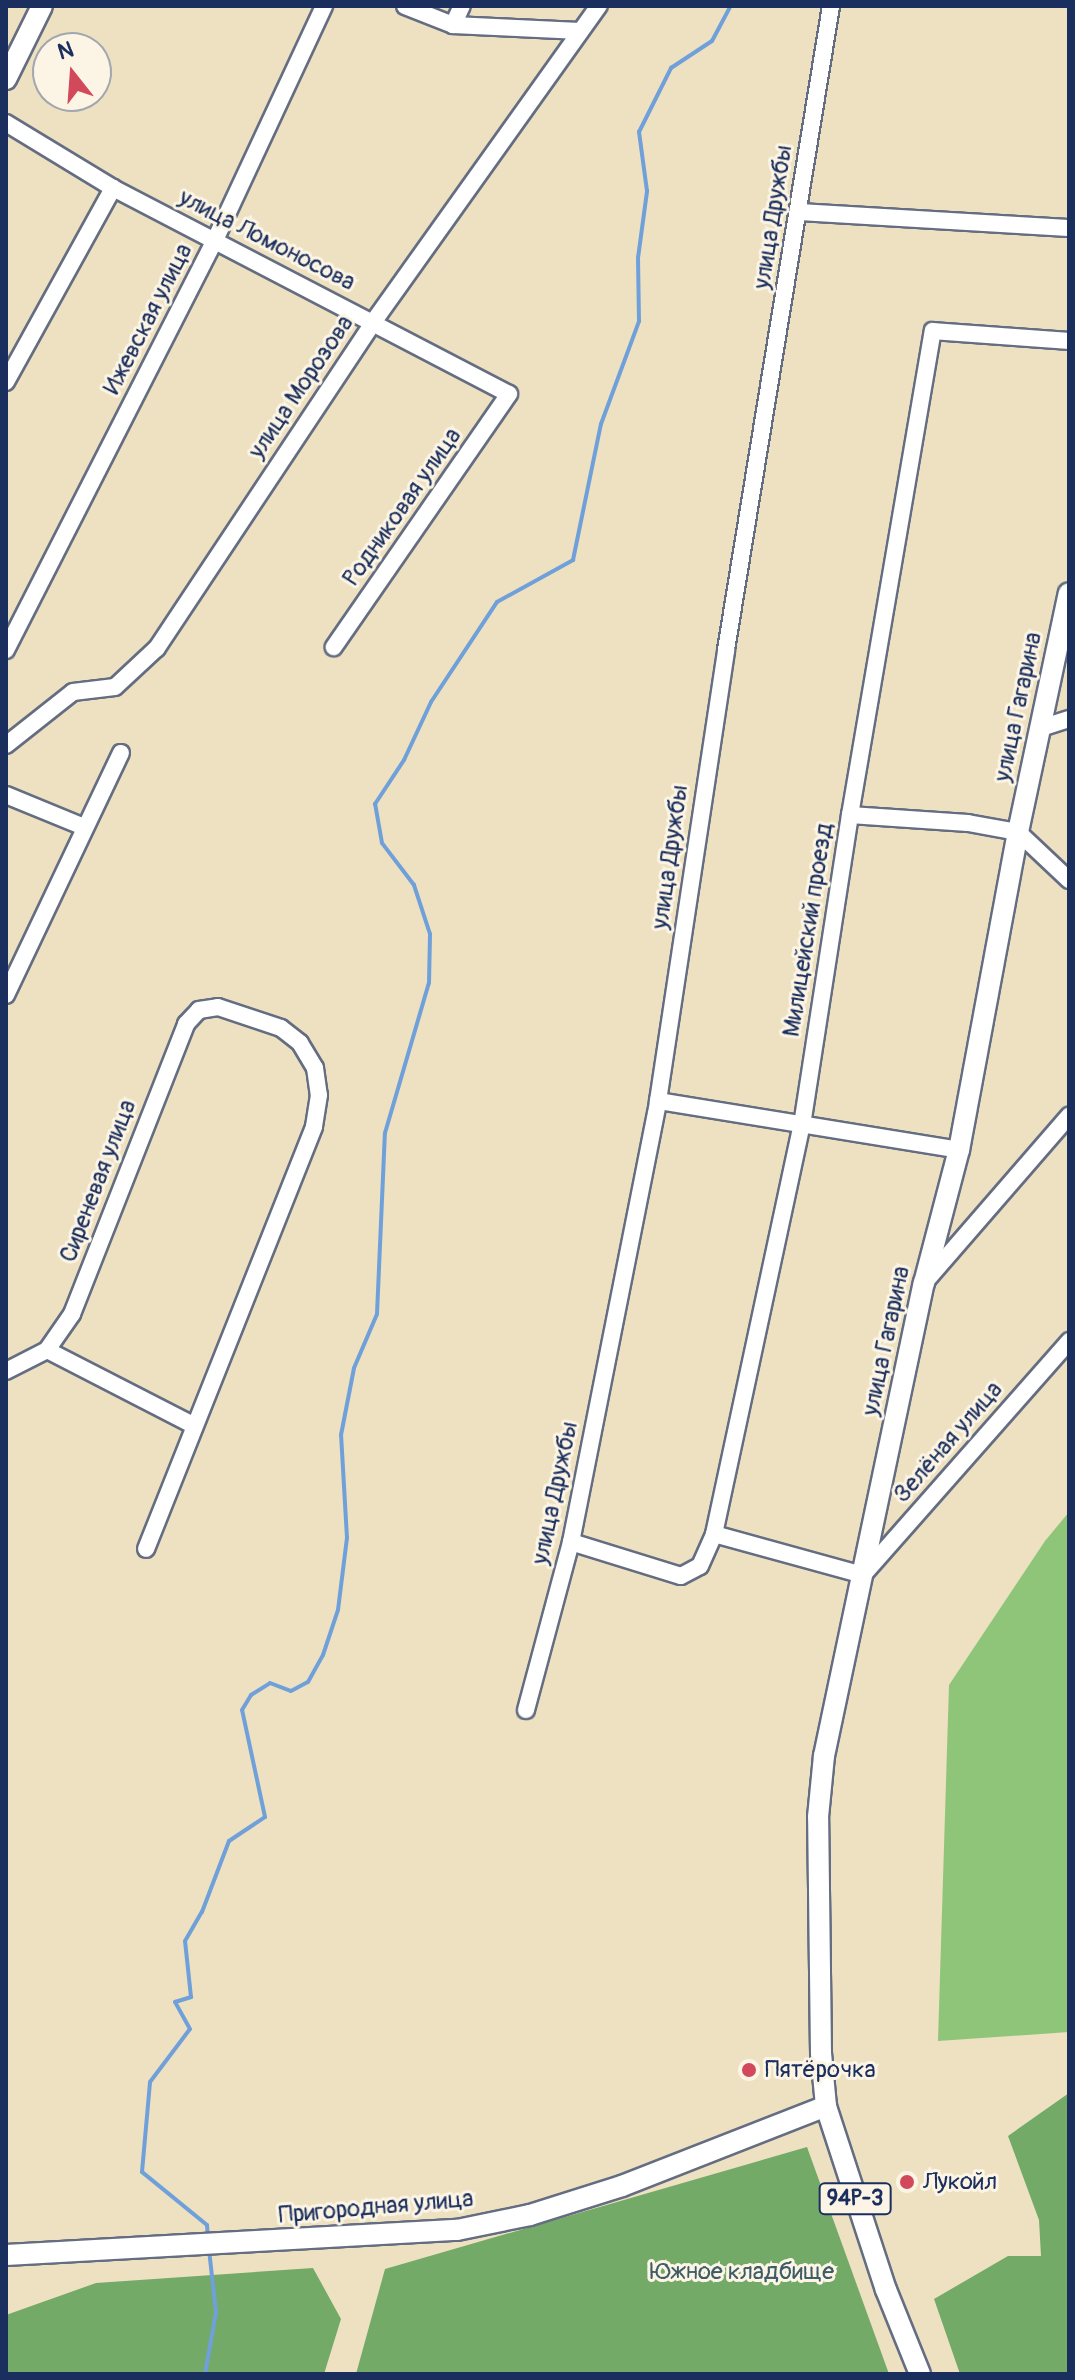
<!DOCTYPE html>
<html>
<head>
<meta charset="utf-8">
<style>
  body { margin:0 }
  #map { position:relative; width:1075px; height:2380px; overflow:hidden; background:#ede1c1; font-family:Pangolin,sans-serif }
  div>[style] { position:absolute }
  .green>* { inset:0; background:#8fc578 }
  .forest>* { inset:0; background:#73aa68 }
  .stream>* { height:4px; margin:-2px; padding:0 2px; transform-origin:2px; border-radius:2px; background:#70a0da }
  .roads { filter:drop-shadow(2px 0 #646d81) drop-shadow(-2px 0 #646d81) drop-shadow(0 2px #646d81) drop-shadow(0 -2px #646d81) }
  .minor>* { height:16px; margin:-8px; padding:0 8px; transform-origin:8px; border-radius:8px; background:#fff }
  .major>* { height:20px; margin:-10px; padding:0 10px; transform-origin:10px; border-radius:10px; background:#fff }
  .dots>* { width:22px; height:22px; translate:-50% -50%; box-sizing:border-box; border:4px solid #fcf5e5; border-radius:50% }
  span { translate:-50% -50%; white-space:nowrap; text-align:center; line-height:1.15; -webkit-text-stroke:6px #fcf5e5; paint-order:stroke }
  .shield-label span { padding:2px 6px; background:#fcf5e5; border:2px solid; border-radius:6px; -webkit-text-stroke-width:0 }
  .shield-label { font-size:22px; color:#1b2f5e; font-weight:700 }
  .street-label { font-size:24px; color:#1b2f5e }
  .poi-label { font-size:24px; color:#1b2f5e }
  .left { translate:0 -50%; text-align:left }
  .park-label { font-size:24px; color:#3e5c66 }
  .frame { position:absolute; inset:0; border:8px solid #1b2f5e; pointer-events:none }
  .north { position:absolute; left:32px; top:32px; width:80px; height:80px; box-sizing:border-box; background:#fcf5e5; border:2px solid #a2a6af; border-radius:50%; rotate:343deg; font-size:22px; font-weight:700; line-height:32px; text-align:center; color:#1b2f5e }
  .north::after { content:''; display:block; margin:auto; width:28px; height:36px; background:#d1495b; clip-path:polygon(50% 0,100% 100%,50% 72%,0 100%) }
</style>
</head>
<body>
<div id="map">
  <div class="green">
    <div style="clip-path:polygon(1069px 1512px,1069px 2032px,938px 2041px,949px 1685px,1045px 1541px)"></div>
  </div>
  <div class="forest">
    <div style="clip-path:polygon(1069px 2093px,1069px 2374px,960px 2374px,934px 2299px,1008px 2256px,1041px 2256px,1039px 2220px,1008px 2136px)"></div>
    <div style="clip-path:polygon(807px 2147px,889px 2374px,356px 2374px,385px 2269px)"></div>
    <div style="clip-path:polygon(313px 2268px,341px 2319px,324px 2374px,6px 2374px,6px 2315px,96px 2283px)"></div>
  </div>
  <div class="stream">
    <div style="left:208px;top:2237px;width:12px;rotate:-95deg"></div>
    <div style="left:207px;top:2225px;width:84px;rotate:-140.8deg"></div>
    <div style="left:142px;top:2172px;width:90px;rotate:-84.9deg"></div>
    <div style="left:150px;top:2082px;width:66px;rotate:-53deg"></div>
    <div style="left:190px;top:2029px;width:31px;rotate:-119deg"></div>
    <div style="left:175px;top:2002px;width:17px;rotate:-17deg"></div>
    <div style="left:191px;top:1997px;width:56px;rotate:-96.1deg"></div>
    <div style="left:185px;top:1941px;width:34px;rotate:-60deg"></div>
    <div style="left:202px;top:1912px;width:76px;rotate:-69.2deg"></div>
    <div style="left:229px;top:1841px;width:43px;rotate:-33.7deg"></div>
    <div style="left:265px;top:1817px;width:109px;rotate:-102.1deg"></div>
    <div style="left:242px;top:1710px;width:17px;rotate:-59deg"></div>
    <div style="left:251px;top:1695px;width:22px;rotate:-32deg"></div>
    <div style="left:270px;top:1683px;width:22px;rotate:21deg"></div>
    <div style="left:291px;top:1691px;width:19px;rotate:-28deg"></div>
    <div style="left:308px;top:1682px;width:31px;rotate:-61deg"></div>
    <div style="left:323px;top:1655px;width:47px;rotate:-71.6deg"></div>
    <div style="left:338px;top:1610px;width:73px;rotate:-82.9deg"></div>
    <div style="left:347px;top:1538px;width:103px;rotate:-93.3deg"></div>
    <div style="left:341px;top:1435px;width:68px;rotate:-79deg"></div>
    <div style="left:354px;top:1368px;width:59px;rotate:-66.9deg"></div>
    <div style="left:377px;top:1314px;width:181px;rotate:-87.5deg"></div>
    <div style="left:385px;top:1133px;width:156px;rotate:-73.7deg"></div>
    <div style="left:429px;top:983px;width:49px;rotate:-88.8deg"></div>
    <div style="left:430px;top:934px;width:52px;rotate:-108.1deg"></div>
    <div style="left:414px;top:885px;width:53px;rotate:-127.3deg"></div>
    <div style="left:382px;top:843px;width:40px;rotate:-100deg"></div>
    <div style="left:375px;top:804px;width:53px;rotate:-56.6deg"></div>
    <div style="left:404px;top:760px;width:64px;rotate:-65deg"></div>
    <div style="left:431px;top:702px;width:120px;rotate:-56.6deg"></div>
    <div style="left:497px;top:602px;width:87px;rotate:-28.9deg"></div>
    <div style="left:573px;top:560px;width:139px;rotate:-78.4deg"></div>
    <div style="left:601px;top:424px;width:110px;rotate:-69.7deg"></div>
    <div style="left:639px;top:321px;width:63px;rotate:-90.9deg"></div>
    <div style="left:638px;top:258px;width:68px;rotate:-82.3deg"></div>
    <div style="left:647px;top:191px;width:60px;rotate:-97.7deg"></div>
    <div style="left:639px;top:132px;width:72px;rotate:-63.4deg"></div>
    <div style="left:671px;top:68px;width:49px;rotate:-33.4deg"></div>
    <div style="left:712px;top:41px;width:40px;rotate:-62deg"></div>
    <div style="left:205px;top:2374px;width:63px;rotate:-79.9deg"></div>
    <div style="left:216px;top:2312px;width:62px;rotate:-96.4deg"></div>
  </div>
  <div class="roads">
    <div class="minor">
      <div style="left:405px;top:6px;width:52px;rotate:21.6deg"></div>
      <div style="left:453px;top:25px;width:127px;rotate:2.7deg"></div>
      <div style="left:453px;top:25px;width:21px;rotate:-65deg"></div>
      <div style="left:6px;top:123px;width:125px;rotate:31.3deg"></div>
      <div style="left:113px;top:188px;width:446px;rotate:27.5deg"></div>
      <div style="left:509px;top:394px;width:308px;rotate:124.7deg"></div>
      <div style="left:799px;top:212px;width:270px;rotate:3.4deg"></div>
      <div style="left:6px;top:382px;width:222px;rotate:-61.1deg"></div>
      <div style="left:6px;top:650px;width:460px;rotate:-63deg"></div>
      <div style="left:215px;top:240px;width:258px;rotate:-65deg"></div>
      <div style="left:1041px;top:728px;width:29px;rotate:-18deg"></div>
      <div style="left:6px;top:745px;width:85px;rotate:-38.3deg"></div>
      <div style="left:73px;top:692px;width:42px;rotate:-6.8deg"></div>
      <div style="left:115px;top:687px;width:57px;rotate:-42.9deg"></div>
      <div style="left:157px;top:648px;width:392px;rotate:-56.4deg"></div>
      <div style="left:374px;top:321px;width:387px;rotate:-54.5deg"></div>
      <div style="left:6px;top:795px;width:84px;rotate:22.3deg"></div>
      <div style="left:850px;top:815px;width:118px;rotate:3.9deg"></div>
      <div style="left:968px;top:823px;width:51px;rotate:10.2deg"></div>
      <div style="left:1018px;top:832px;width:70px;rotate:43.3deg"></div>
      <div style="left:6px;top:995px;width:268px;rotate:-64.6deg"></div>
      <div style="left:658px;top:1101px;width:305px;rotate:9.2deg"></div>
      <div style="left:925px;top:1282px;width:220px;rotate:-49.1deg"></div>
      <div style="left:47px;top:1350px;width:166px;rotate:27.2deg"></div>
      <div style="left:6px;top:1371px;width:46px;rotate:-27.1deg"></div>
      <div style="left:47px;top:1350px;width:44px;rotate:-55.2deg"></div>
      <div style="left:72px;top:1314px;width:312px;rotate:-68.5deg"></div>
      <div style="left:186px;top:1024px;width:19px;rotate:-47deg"></div>
      <div style="left:199px;top:1010px;width:19px;rotate:-9deg"></div>
      <div style="left:218px;top:1007px;width:66px;rotate:18.4deg"></div>
      <div style="left:281px;top:1028px;width:24px;rotate:38deg"></div>
      <div style="left:300px;top:1043px;width:29px;rotate:59deg"></div>
      <div style="left:315px;top:1068px;width:27px;rotate:82deg"></div>
      <div style="left:319px;top:1095px;width:32px;rotate:99deg"></div>
      <div style="left:314px;top:1127px;width:454px;rotate:111.7deg"></div>
      <div style="left:714px;top:1534px;width:418px;rotate:-77.9deg"></div>
      <div style="left:802px;top:1125px;width:314px;rotate:-81.2deg"></div>
      <div style="left:850px;top:815px;width:491px;rotate:-80.3deg"></div>
      <div style="left:933px;top:331px;width:136px;rotate:4.2deg"></div>
      <div style="left:571px;top:1542px;width:115px;rotate:17.2deg"></div>
      <div style="left:681px;top:1576px;width:21px;rotate:-28deg"></div>
      <div style="left:700px;top:1566px;width:35px;rotate:-66deg"></div>
      <div style="left:714px;top:1534px;width:155px;rotate:15.4deg"></div>
      <div style="left:863px;top:1575px;width:312px;rotate:-48.6deg"></div>
      <div style="left:526px;top:1710px;width:174px;rotate:-75deg"></div>
      <div style="left:571px;top:1542px;width:449px;rotate:-78.8deg"></div>
      <div style="left:658px;top:1101px;width:456px;rotate:-81.4deg"></div>
      <div style="left:726px;top:650px;width:653px;rotate:-80.74deg"></div>
    </div>
    <div class="major">
      <div style="left:6px;top:79px;width:81px;rotate:-63.7deg"></div>
      <div style="left:6px;top:2255px;width:452px;rotate:-3.2deg"></div>
      <div style="left:457px;top:2230px;width:75px;rotate:-11.6deg"></div>
      <div style="left:530px;top:2215px;width:96px;rotate:-17.5deg"></div>
      <div style="left:622px;top:2186px;width:219px;rotate:-21.4deg"></div>
      <div style="left:920px;top:2374px;width:91px;rotate:-112deg"></div>
      <div style="left:886px;top:2290px;width:194px;rotate:-108.1deg"></div>
      <div style="left:826px;top:2106px;width:53px;rotate:-95.4deg"></div>
      <div style="left:821px;top:2053px;width:236px;rotate:-90.7deg"></div>
      <div style="left:818px;top:1817px;width:61px;rotate:-84.4deg"></div>
      <div style="left:824px;top:1756px;width:483px;rotate:-78.1deg"></div>
      <div style="left:924px;top:1283px;width:138px;rotate:-75.3deg"></div>
      <div style="left:959px;top:1150px;width:323px;rotate:-79.5deg"></div>
      <div style="left:1018px;top:832px;width:244px;rotate:-78deg"></div>
    </div>
  </div>
  <div class="dots">
    <div style="left:749px;top:2070px;background:#d1495b"></div>
    <div style="left:907px;top:2182px;background:#d1495b"></div>
  </div>
  <div class="shield-label">
    <span style="left:855px;top:2199px">94Р-3</span>
  </div>
  <div class="street-label">
    <span style="left:773px;top:217px;rotate:-81deg">улица Дружбы</span>
    <span style="left:267px;top:240px;rotate:27deg">улица Ломоносова</span>
    <span style="left:148px;top:319px;rotate:-63deg">Ижевская улица</span>
    <span style="left:301px;top:387px;rotate:-56deg">улица Морозова</span>
    <span style="left:402px;top:507px;rotate:-55deg">Родниковая улица</span>
    <span style="left:1018px;top:707px;rotate:-78deg">улица Гагарина</span>
    <span style="left:670px;top:857px;rotate:-82deg">улица Дружбы</span>
    <span style="left:808px;top:930px;rotate:-81deg">Милицейский проезд</span>
    <span style="left:98px;top:1181px;rotate:-69deg">Сиреневая улица</span>
    <span style="left:886px;top:1341px;rotate:-78deg">улица Гагарина</span>
    <span style="left:948px;top:1442px;rotate:-49deg">Зелёная улица</span>
    <span style="left:555px;top:1493px;rotate:-78deg">улица Дружбы</span>
    <span style="left:376px;top:2207px;rotate:-5deg">Пригородная улица</span>
  </div>
  <div class="poi-label">
    <span class="left" style="left:765px;top:2070px">Пятёрочка</span>
    <span class="left" style="left:923px;top:2182px">Лукойл</span>
  </div>
  <div class="park-label">
    <span style="left:742px;top:2272px">Южное кладбище</span>
  </div>
  <div class="frame"></div>
  <div class="north">N</div>
</div>
</body>
</html>
